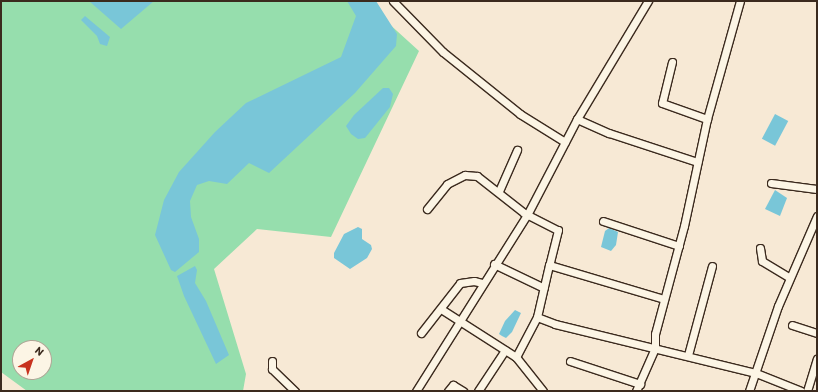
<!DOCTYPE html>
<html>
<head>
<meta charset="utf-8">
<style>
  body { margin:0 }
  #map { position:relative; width:818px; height:392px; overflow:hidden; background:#f7e9d5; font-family:Itim,sans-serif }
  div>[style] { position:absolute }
  .green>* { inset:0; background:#96dead }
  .water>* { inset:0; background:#79c6d8; transform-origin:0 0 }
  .roads { filter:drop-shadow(1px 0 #3b2a1e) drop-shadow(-1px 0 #3b2a1e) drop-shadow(0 1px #3b2a1e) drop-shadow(0 -1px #3b2a1e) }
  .minor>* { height:7px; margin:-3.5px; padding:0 3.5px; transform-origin:3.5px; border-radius:3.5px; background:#fcf5e5 }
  span { translate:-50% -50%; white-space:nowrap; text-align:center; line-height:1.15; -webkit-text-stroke:4px #fcf5e5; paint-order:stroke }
  .frame { position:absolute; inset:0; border:2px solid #3b2a1e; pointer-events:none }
  .north { position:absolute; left:12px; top:340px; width:40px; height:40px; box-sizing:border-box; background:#fcf5e5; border:1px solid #afa495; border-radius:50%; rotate:40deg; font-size:11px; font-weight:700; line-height:16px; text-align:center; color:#3b2a1e }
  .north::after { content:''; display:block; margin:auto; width:14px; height:18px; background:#c8321e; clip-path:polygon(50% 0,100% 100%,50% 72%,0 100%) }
</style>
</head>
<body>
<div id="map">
  <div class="green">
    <div style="clip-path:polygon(evenodd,1px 1px,364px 1px,419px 51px,331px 237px,257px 229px,214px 269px,246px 374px,243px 391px,27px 391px,1px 372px,1px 1px,20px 348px,44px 348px,44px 372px,20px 372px,20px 348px)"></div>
  </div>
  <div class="water">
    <div style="clip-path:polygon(89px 1px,154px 1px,121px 29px)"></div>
    <div style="clip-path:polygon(347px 1px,376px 1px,397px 34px,396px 46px,355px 93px,269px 173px,249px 163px,227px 184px,209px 181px,197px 185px,190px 201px,191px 217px,199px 239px,199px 252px,175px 272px,171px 270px,155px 235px,164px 200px,179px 172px,215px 132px,246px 103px,341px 57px,356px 16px)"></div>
    <div style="clip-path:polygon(85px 16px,110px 37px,107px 46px,100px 44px,97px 36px,81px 20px)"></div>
    <div style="clip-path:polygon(383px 88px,389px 88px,393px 94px,390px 107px,365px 138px,358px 139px,351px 134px,346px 126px,354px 115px)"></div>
    <div style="left:775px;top:114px;width:15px;height:28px;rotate:28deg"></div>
    <div style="clip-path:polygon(775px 190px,787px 198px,780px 216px,765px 209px)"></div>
    <div style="clip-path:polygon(358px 227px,362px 229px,362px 239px,371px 245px,372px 249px,367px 258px,350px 269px,334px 258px,334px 253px,344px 234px)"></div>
    <div style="clip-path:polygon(609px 228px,618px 232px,616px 245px,611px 251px,601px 247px,605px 231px)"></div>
    <div style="clip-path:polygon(195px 266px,197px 270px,195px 283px,206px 301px,229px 355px,216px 364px,184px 296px,177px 276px)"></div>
    <div style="clip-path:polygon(515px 310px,521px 313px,512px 332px,506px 338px,502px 336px,499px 334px,505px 321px)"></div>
  </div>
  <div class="roads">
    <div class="minor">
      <div style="left:393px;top:1px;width:71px;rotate:45.6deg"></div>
      <div style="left:443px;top:52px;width:99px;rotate:38.8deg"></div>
      <div style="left:520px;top:114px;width:53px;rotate:31.9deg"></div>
      <div style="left:672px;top:62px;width:42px;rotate:103.7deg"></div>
      <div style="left:662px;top:103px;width:48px;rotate:19.6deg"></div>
      <div style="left:577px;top:119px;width:35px;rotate:24deg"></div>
      <div style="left:609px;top:133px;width:93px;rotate:18.2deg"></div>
      <div style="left:771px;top:183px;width:46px;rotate:7.4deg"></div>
      <div style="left:499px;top:191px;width:45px;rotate:-66.3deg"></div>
      <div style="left:427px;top:209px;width:32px;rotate:-51deg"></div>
      <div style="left:447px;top:184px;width:20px;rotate:-27deg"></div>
      <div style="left:465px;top:175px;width:12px;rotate:5deg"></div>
      <div style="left:477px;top:176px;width:60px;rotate:38.2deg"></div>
      <div style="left:524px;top:213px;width:38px;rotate:27deg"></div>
      <div style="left:558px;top:230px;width:36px;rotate:104deg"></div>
      <div style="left:603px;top:221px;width:80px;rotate:18.2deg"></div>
      <div style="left:760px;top:248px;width:13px;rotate:81deg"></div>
      <div style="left:762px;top:261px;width:31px;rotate:31deg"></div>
      <div style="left:494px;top:264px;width:55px;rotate:25.6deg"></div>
      <div style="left:664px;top:299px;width:120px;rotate:-163.5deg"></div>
      <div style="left:549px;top:265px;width:53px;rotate:103deg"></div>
      <div style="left:537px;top:317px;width:19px;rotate:21deg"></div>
      <div style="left:555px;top:324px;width:207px;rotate:13.7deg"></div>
      <div style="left:756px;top:373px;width:48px;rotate:21.8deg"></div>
      <div style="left:441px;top:309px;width:89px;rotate:32.6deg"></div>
      <div style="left:516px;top:357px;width:43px;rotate:51.5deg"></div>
      <div style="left:792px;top:325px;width:26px;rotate:18deg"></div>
      <div style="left:421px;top:333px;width:63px;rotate:-52deg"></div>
      <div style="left:460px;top:283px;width:14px;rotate:-8deg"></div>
      <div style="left:474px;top:281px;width:8px;rotate:14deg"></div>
      <div style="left:688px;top:355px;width:92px;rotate:-74.9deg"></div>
      <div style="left:516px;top:357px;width:45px;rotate:-62.3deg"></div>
      <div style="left:272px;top:361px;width:8px;rotate:90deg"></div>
      <div style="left:272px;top:369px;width:32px;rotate:44deg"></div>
      <div style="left:570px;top:361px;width:74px;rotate:18.2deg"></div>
      <div style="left:416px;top:391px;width:208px;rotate:-57.8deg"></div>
      <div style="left:527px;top:215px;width:108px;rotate:-62.5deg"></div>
      <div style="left:577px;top:119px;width:138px;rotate:-59deg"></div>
      <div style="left:448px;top:391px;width:8px;rotate:-50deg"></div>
      <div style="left:453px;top:385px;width:12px;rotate:31deg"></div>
      <div style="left:478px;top:391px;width:49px;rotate:-56.6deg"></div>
      <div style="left:636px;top:391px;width:47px;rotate:-66.2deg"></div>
      <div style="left:655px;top:348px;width:14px;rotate:-90deg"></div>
      <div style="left:655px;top:334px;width:112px;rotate:-75deg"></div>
      <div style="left:684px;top:226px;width:109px;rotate:-77.9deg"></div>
      <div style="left:707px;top:119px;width:123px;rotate:-74.4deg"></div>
      <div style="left:749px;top:391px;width:90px;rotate:-71.2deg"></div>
      <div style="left:778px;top:306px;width:98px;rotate:-66.6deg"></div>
      <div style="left:807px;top:391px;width:34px;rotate:-73deg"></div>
    </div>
  </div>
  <div class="frame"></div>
  <div class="north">N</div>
</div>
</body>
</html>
